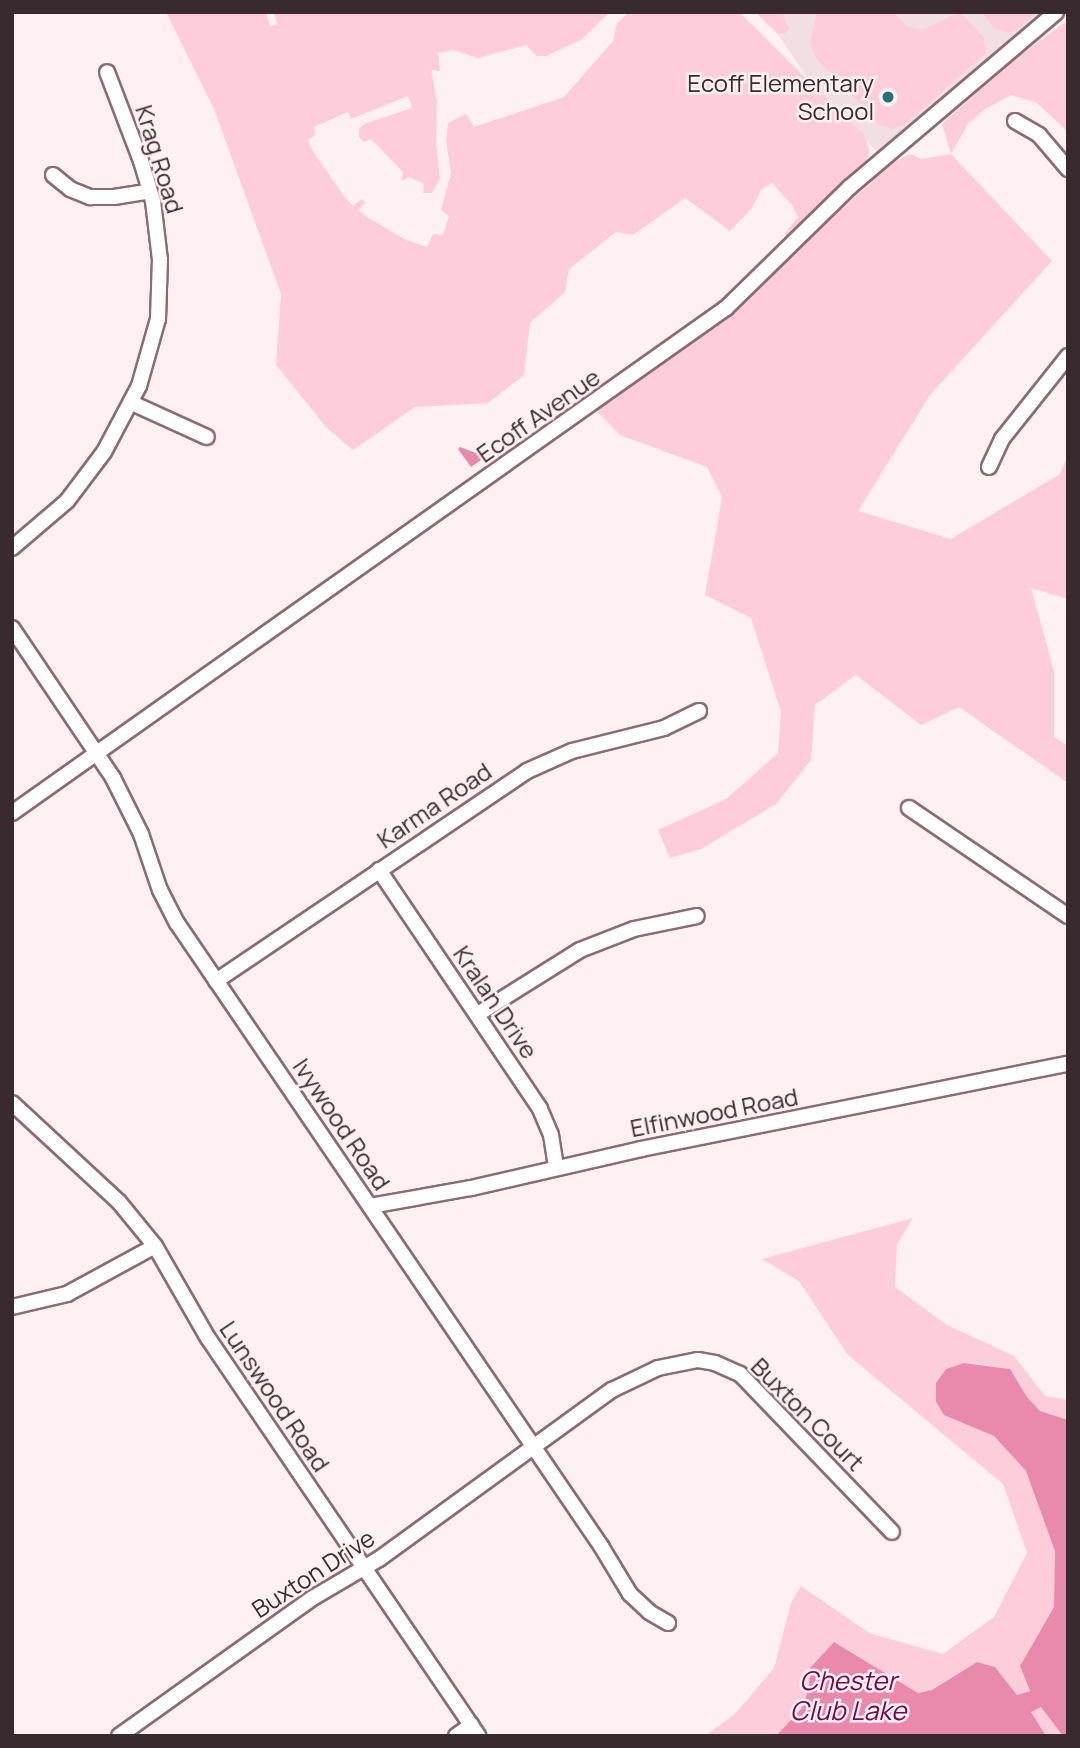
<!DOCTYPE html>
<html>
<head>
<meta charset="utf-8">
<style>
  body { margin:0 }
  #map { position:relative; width:1080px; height:1748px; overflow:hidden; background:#fff0f4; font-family:Manrope,sans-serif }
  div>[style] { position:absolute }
  .built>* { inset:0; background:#f1dfe4 }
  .green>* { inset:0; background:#fecddc }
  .water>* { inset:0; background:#e989ab }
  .roads { filter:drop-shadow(2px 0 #8b6b75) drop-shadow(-2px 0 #8b6b75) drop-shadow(0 2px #8b6b75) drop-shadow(0 -2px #8b6b75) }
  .minor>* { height:14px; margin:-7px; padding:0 7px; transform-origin:7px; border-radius:7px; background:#fff }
  .dots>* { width:19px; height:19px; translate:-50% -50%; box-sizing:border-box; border:4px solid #fff0f4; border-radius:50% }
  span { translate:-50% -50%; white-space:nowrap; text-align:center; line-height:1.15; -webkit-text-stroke:5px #fff0f4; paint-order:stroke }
  .poi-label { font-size:24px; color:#382a2f }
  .right { translate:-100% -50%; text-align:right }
  .street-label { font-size:24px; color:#382a2f }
  .water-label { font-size:26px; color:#7c0543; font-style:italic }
  .frame { position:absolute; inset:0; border:14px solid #382a2f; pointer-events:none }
</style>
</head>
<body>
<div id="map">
  <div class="built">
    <div style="clip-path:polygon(755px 12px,1054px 12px,882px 157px,810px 82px,777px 33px)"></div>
  </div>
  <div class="green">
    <div style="clip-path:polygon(166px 12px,266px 12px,270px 26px,277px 24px,274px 12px,610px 12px,581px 40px,546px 56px,537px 56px,526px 45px,478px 58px,453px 50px,438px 53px,440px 71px,431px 70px,437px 101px,436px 142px,440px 179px,432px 193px,423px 193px,424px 184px,409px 177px,401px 181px,403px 172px,371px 139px,364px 142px,359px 137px,359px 129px,364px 124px,412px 108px,408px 96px,351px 119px,348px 112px,314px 127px,315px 135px,308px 140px,312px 150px,344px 196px,353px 206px,362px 199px,365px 203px,358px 210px,367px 217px,406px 240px,427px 247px,433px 234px,443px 235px,449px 216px,441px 210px,451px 173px,446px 141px,448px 123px,466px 114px,474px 127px,564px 97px,613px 41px,617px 23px,629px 12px,739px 12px,865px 136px,870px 154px,861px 168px,786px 241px,785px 234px,798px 217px,792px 205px,772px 183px,761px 190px,752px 208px,730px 231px,685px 198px,633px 235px,616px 232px,569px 269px,565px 292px,530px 323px,524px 375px,488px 403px,415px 407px,353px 450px,326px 427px,276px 365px,281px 294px,214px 109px)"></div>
    <div style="clip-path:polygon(755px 12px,782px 12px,789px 29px,784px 34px,777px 33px)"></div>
    <div style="clip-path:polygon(817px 12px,894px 12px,906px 26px,921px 30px,960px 12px,983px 36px,986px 53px,904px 125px,891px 129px,880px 125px,815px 57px,810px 43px)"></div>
    <div style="clip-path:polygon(981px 12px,1037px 12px,1016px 30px,1007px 33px,994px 28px)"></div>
    <div style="clip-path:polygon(1068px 20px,1068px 132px,1037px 103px,1011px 95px,985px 109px,968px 124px,951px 154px,1052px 261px,930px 395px,858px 511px,951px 539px,1060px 474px,1068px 455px,1068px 599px,1031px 588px,1054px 671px,1054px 737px,1068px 746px,1068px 783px,959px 707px,921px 725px,856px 675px,815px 705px,811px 760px,776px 804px,701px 849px,670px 858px,658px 830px,726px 799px,778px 753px,781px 712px,751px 618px,705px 595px,722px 497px,707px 467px,620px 435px,594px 408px,728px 311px,894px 162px,911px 154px,921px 159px,951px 154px,942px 124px,1011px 62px)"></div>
    <div style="clip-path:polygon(913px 1218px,897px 1244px,895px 1287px,947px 1325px,1014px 1356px,1045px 1396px,1068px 1400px,1068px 1420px,1040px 1411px,1027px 1397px,1010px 1369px,986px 1365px,964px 1363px,946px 1369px,936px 1383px,962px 1421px,994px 1436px,1026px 1471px,1048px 1524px,1055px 1551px,1057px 1580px,1054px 1607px,1020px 1666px,1030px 1691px,1017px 1695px,995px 1667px,977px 1662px,932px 1690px,918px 1693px,834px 1642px,810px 1668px,809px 1688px,802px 1708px,776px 1736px,705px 1736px,736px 1713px,774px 1668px,791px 1603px,801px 1586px,869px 1633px,943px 1654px,994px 1617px,1027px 1553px,1003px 1484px,848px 1355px,799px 1281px,762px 1259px)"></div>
    <div style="clip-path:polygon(1035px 1707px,1041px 1707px,1063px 1736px,1046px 1736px,1031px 1712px)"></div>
  </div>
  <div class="water">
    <div style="clip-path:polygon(460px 447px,481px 455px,484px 458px,471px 467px,458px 449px)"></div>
    <div style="clip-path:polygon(964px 1363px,1010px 1369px,1027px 1397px,1040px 1411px,1068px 1420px,1068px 1736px,1063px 1736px,1041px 1707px,1031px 1712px,1046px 1736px,776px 1736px,802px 1708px,809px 1688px,810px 1668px,834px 1642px,918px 1693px,932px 1690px,977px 1662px,995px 1667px,1017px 1695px,1030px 1691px,1020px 1666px,1054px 1607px,1055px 1551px,1026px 1471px,994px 1436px,944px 1415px,936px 1402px,936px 1383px,946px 1369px)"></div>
  </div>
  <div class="roads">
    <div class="minor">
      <div style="left:1015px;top:121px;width:28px;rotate:30deg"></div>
      <div style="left:1039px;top:135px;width:45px;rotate:49.5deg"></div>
      <div style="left:53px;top:175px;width:22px;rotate:39deg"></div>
      <div style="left:70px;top:189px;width:22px;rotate:22deg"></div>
      <div style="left:90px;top:197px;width:24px"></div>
      <div style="left:114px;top:197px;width:36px;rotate:-9deg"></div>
      <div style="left:132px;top:403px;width:82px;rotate:24.4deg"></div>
      <div style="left:989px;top:467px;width:31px;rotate:-65deg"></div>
      <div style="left:1002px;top:439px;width:106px;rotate:-51.5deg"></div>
      <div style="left:12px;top:548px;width:72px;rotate:-40.5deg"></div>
      <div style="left:67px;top:501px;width:61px;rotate:-52.9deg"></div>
      <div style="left:104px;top:452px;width:75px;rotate:-62.1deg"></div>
      <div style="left:139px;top:386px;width:70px;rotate:-74.2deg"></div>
      <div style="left:158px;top:319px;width:59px;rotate:-88.1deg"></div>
      <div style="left:160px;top:260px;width:59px;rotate:-96.8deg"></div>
      <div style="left:153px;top:201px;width:42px;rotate:-106.7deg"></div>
      <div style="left:141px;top:161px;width:95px;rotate:-110.9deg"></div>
      <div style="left:12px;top:628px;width:181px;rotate:56deg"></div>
      <div style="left:113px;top:778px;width:63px;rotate:63.4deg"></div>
      <div style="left:141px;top:834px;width:59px;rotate:71.3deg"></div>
      <div style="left:160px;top:890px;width:37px;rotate:63deg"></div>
      <div style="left:177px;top:923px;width:754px;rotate:55.76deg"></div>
      <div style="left:601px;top:1546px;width:56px;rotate:58.9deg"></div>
      <div style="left:630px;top:1594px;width:26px;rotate:43deg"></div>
      <div style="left:649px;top:1612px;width:22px;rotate:30deg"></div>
      <div style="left:909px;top:808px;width:192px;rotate:34.2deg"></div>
      <div style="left:12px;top:813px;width:875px;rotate:-35.27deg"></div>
      <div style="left:726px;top:308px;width:173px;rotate:-44.3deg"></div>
      <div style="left:850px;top:187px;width:270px;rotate:-40.3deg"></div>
      <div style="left:379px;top:870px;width:288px;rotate:56deg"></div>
      <div style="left:540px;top:1109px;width:28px;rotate:67deg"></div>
      <div style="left:551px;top:1135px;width:33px;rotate:81deg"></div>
      <div style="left:216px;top:981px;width:375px;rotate:-34deg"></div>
      <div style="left:527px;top:771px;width:49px;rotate:-24deg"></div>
      <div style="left:572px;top:751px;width:95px;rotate:-14deg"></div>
      <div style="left:664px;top:728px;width:39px;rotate:-26deg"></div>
      <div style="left:478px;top:1014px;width:120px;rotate:-32.1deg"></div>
      <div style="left:580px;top:950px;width:58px;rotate:-21.3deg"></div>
      <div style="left:634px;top:929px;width:64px;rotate:-11.7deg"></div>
      <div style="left:12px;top:1103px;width:146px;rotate:42.8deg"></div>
      <div style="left:119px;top:1202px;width:57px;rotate:50.7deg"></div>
      <div style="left:155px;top:1246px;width:106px;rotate:60.1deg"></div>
      <div style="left:208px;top:1338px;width:481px;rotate:55.8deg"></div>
      <div style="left:370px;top:1206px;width:103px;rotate:-10.1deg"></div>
      <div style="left:471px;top:1188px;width:174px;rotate:-12.9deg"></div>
      <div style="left:641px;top:1149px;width:435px;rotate:-11.3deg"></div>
      <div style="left:12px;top:1307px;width:57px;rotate:-13.3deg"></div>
      <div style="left:67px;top:1294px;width:100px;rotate:-28.6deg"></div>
      <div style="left:119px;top:1736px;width:236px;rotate:-35.5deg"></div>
      <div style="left:311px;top:1599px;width:79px;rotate:-30.5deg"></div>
      <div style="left:379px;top:1559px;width:288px;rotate:-36deg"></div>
      <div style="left:612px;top:1390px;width:51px;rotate:-25.6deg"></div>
      <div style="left:658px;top:1368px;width:41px;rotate:-11.3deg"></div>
      <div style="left:698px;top:1360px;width:17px;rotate:10deg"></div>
      <div style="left:715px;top:1363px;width:27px;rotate:24deg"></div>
      <div style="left:740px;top:1374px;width:219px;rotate:46.1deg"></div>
      <div style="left:456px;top:1736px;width:19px;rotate:-36deg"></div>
    </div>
  </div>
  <div class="dots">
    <div style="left:888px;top:97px;background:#27707a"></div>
  </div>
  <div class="poi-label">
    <span class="right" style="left:874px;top:97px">Ecoff Elementary<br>School</span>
  </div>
  <div class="street-label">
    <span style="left:160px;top:159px;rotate:73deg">Krag Road</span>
    <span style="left:538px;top:415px;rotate:-35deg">Ecoff Avenue</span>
    <span style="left:434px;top:805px;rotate:-34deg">Karma Road</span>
    <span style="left:496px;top:1002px;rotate:56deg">Kralan Drive</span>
    <span style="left:714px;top:1112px;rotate:-11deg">Elfinwood Road</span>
    <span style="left:342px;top:1124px;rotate:56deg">Ivywood Road</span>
    <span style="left:275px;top:1396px;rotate:56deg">Lunswood Road</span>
    <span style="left:808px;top:1414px;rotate:45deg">Buxton Court</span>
    <span style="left:313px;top:1573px;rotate:-33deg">Buxton Drive</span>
  </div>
  <div class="water-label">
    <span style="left:848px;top:1696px">Chester<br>Club Lake</span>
  </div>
  <div class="frame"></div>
</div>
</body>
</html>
